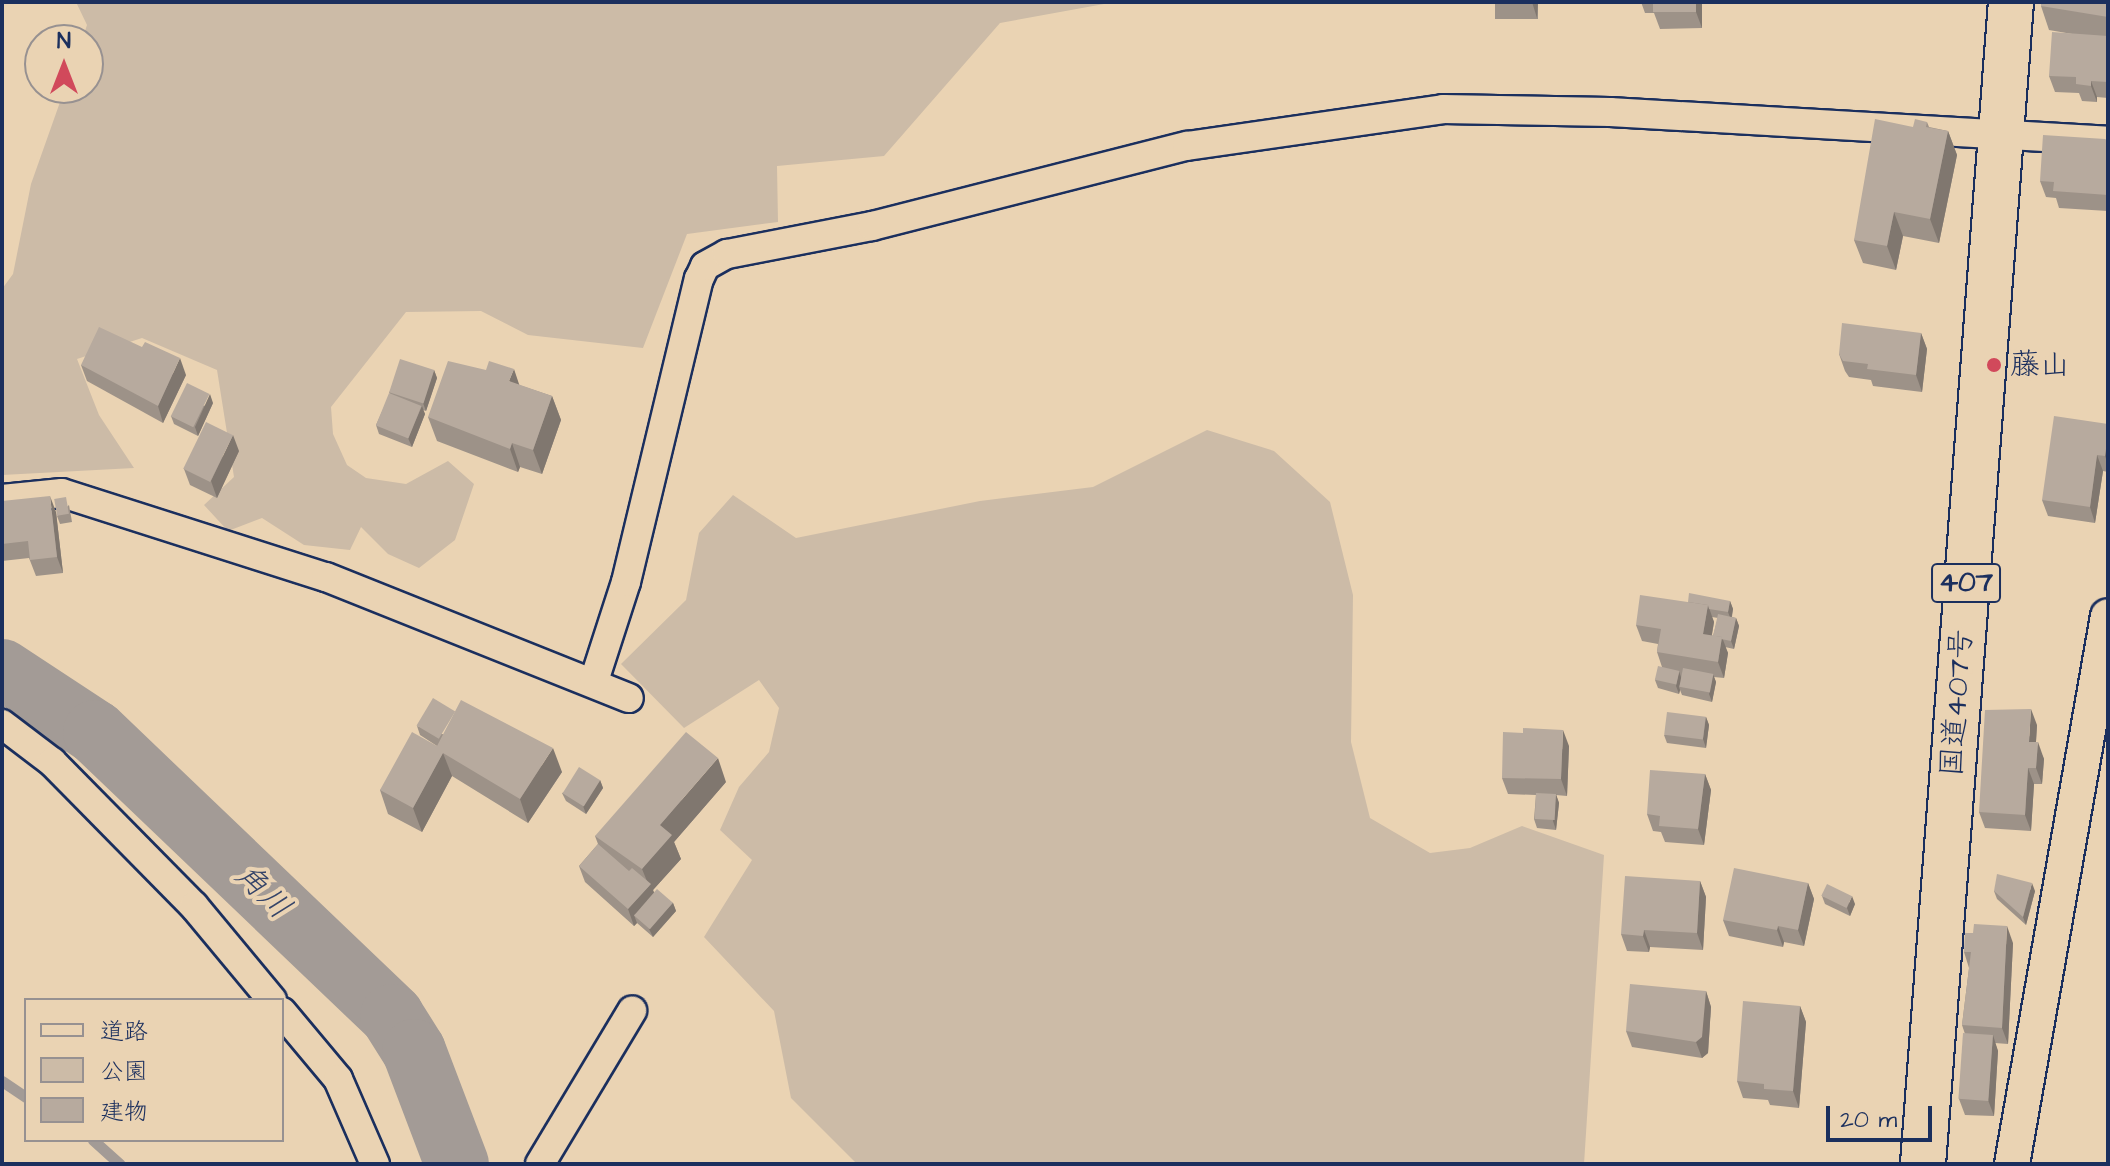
<!DOCTYPE html>
<html>
<head>
<meta charset="utf-8">
<style>
  body { margin:0 }
  #map { position:relative; width:2110px; height:1166px; overflow:hidden; background:#ead3b3; font-family:"Architects Daughter","Klee One",sans-serif }
  div>[style] { position:absolute }
  .green>* { inset:0; background:#ccbba7 }
  .stream>* { height:11px; margin:-5.5px; padding:0 5.5px; transform-origin:5.5px; border-radius:5.5px; background:#a39b96 }
  .river>* { height:64px; margin:-32px; padding:0 32px; transform-origin:32px; border-radius:32px; background:#a39b96 }
  .roads { filter:drop-shadow(2px 0 #1b2f5e) drop-shadow(-2px 0 #1b2f5e) drop-shadow(0 2px #1b2f5e) drop-shadow(0 -2px #1b2f5e) }
  .minor>* { height:28px; margin:-14px; padding:0 14px; transform-origin:14px; border-radius:14px; background:#ead3b3 }
  .tertiary>* { height:34px; margin:-17px; padding:0 17px; transform-origin:17px; border-radius:17px; background:#ead3b3 }
  .trunk>* { height:44px; margin:-22px; padding:0 22px; transform-origin:22px; border-radius:22px; background:#ead3b3 }
  .wall>* { inset:0; background:#9d9288; transform-origin:0 0 }
  .shaded-wall>* { inset:0; background:#80776f }
  .building>* { inset:0; background:#b7aa9e; transform-origin:0 0 }
  .dots>* { width:22px; height:22px; translate:-50% -50%; box-sizing:border-box; border:4px solid #ead3b3; border-radius:50% }
  span { translate:-50% -50%; white-space:nowrap; text-align:center; line-height:1.15; -webkit-text-stroke:8px #ead3b3; paint-order:stroke }
  .shield-label span { padding:2px 6px; background:#ead3b3; border:2px solid; border-radius:6px; -webkit-text-stroke-width:0 }
  .shield-label { font-size:28px; color:#1b2f5e; font-weight:700 }
  .poi-label { font-size:30px; color:#1b2f5e }
  .left { translate:0 -50%; text-align:left }
  .street-label { font-size:30px; color:#1b2f5e }
  .water-label { font-size:32px; color:#364569; font-style:italic }
  .frame { position:absolute; inset:0; border:4px solid #1b2f5e; pointer-events:none }
  .legend { position:absolute; left:24px; top:998px; width:260px; height:144px; box-sizing:border-box; background:#ead3b3; border:2px solid #979191; margin:0; padding:10px 14px; list-style:none; font-size:24px; color:#1b2f5e }
  .legend li { display:flex; align-items:center; gap:16px; height:40px }
  .legend b { width:40px; border:2px solid #979191 }
  .north { position:absolute; left:24px; top:24px; width:80px; height:80px; box-sizing:border-box; background:#ead3b3; border:2px solid #979191; border-radius:50%; rotate:0deg; font-size:22px; font-weight:700; line-height:32px; text-align:center; color:#1b2f5e }
  .north::after { content:''; display:block; margin:auto; width:28px; height:36px; background:#d1495b; clip-path:polygon(50% 0,100% 100%,50% 72%,0 100%) }
  .scale { position:absolute; left:1826px; top:1106px; width:106px; height:36px; box-sizing:border-box; border:4px solid #1b2f5e; border-top:0; padding-left:10px; font-size:24px; line-height:28px; white-space:nowrap; color:#1b2f5e; -webkit-text-stroke:6px #ead3b3; paint-order:stroke }
</style>
</head>
<body>
<div id="map">
  <div class="green">
    <div style="clip-path:polygon(76px 2px,1115px 2px,1000px 23px,884px 156px,777px 166px,778px 222px,687px 234px,643px 348px,528px 335px,481px 311px,406px 312px,331px 407px,333px 434px,347px 465px,366px 478px,406px 484px,448px 461px,474px 484px,455px 540px,419px 568px,388px 554px,361px 527px,350px 550px,304px 545px,262px 518px,228px 531px,204px 505px,234px 477px,217px 370px,142px 338px,77px 359px,99px 415px,134px 468px,2px 475px,2px 289px,13px 274px,31px 184px,65px 88px,88px 88px,88px 40px,82px 40px,87px 25px)"></div>
    <div style="clip-path:polygon(1207px 430px,1274px 451px,1330px 502px,1353px 595px,1351px 742px,1370px 818px,1430px 853px,1470px 848px,1522px 826px,1604px 855px,1584px 1164px,857px 1164px,791px 1098px,774px 1011px,704px 937px,752px 860px,720px 830px,739px 787px,769px 752px,779px 708px,759px 680px,684px 728px,621px 664px,686px 600px,699px 533px,733px 495px,796px 538px,980px 501px,1093px 487px)"></div>
  </div>
  <div class="stream">
    <div style="left:2px;top:1081px;width:29px;rotate:34deg"></div>
    <div style="left:93px;top:1140px;width:36px;rotate:42deg"></div>
  </div>
  <div class="river">
    <div style="left:2px;top:671px;width:111px;rotate:33.3deg"></div>
    <div style="left:95px;top:732px;width:411px;rotate:43.7deg"></div>
    <div style="left:392px;top:1016px;width:41px;rotate:57.8deg"></div>
    <div style="left:414px;top:1051px;width:121px;rotate:69.2deg"></div>
  </div>
  <div class="roads">
    <div class="minor">
      <div style="left:2px;top:499px;width:60px;rotate:-5.7deg"></div>
      <div style="left:62px;top:493px;width:277px;rotate:17.7deg"></div>
      <div style="left:326px;top:577px;width:326px;rotate:21.8deg"></div>
      <div style="left:594px;top:681px;width:104px;rotate:-72.1deg"></div>
      <div style="left:626px;top:582px;width:312px;rotate:-76.5deg"></div>
      <div style="left:699px;top:279px;width:14px;rotate:-65deg"></div>
      <div style="left:705px;top:266px;width:25px;rotate:-29deg"></div>
      <div style="left:727px;top:254px;width:148px;rotate:-10.9deg"></div>
      <div style="left:872px;top:226px;width:325px;rotate:-14.3deg"></div>
      <div style="left:1187px;top:146px;width:259px;rotate:-8.2deg"></div>
      <div style="left:1443px;top:109px;width:167px;rotate:1deg"></div>
      <div style="left:1610px;top:112px;width:499px;rotate:3.3deg"></div>
      <div style="left:2px;top:724px;width:63px;rotate:37.2deg"></div>
      <div style="left:52px;top:762px;width:202px;rotate:45.4deg"></div>
      <div style="left:194px;top:906px;width:122px;rotate:50.3deg"></div>
      <div style="left:282px;top:1012px;width:87px;rotate:50.1deg"></div>
      <div style="left:338px;top:1079px;width:93px;rotate:66.5deg"></div>
      <div style="left:540px;top:1164px;width:179px;rotate:-59deg"></div>
    </div>
    <div class="tertiary">
      <div style="left:2012px;top:1164px;width:556px;rotate:-80.06deg"></div>
    </div>
    <div class="trunk">
      <div style="left:1923px;top:1164px;width:1165px;rotate:-85.67deg"></div>
    </div>
  </div>
  <div class="wall">
    <div style="left:1495px;top:2px;width:43px;height:17px"></div>
    <div style="clip-path:polygon(1641px 2px,1702px 2px,1702px 28px,1660px 29px,1654px 13px,1645px 13px)"></div>
    <div style="clip-path:polygon(2108px 2px,2108px 98px,2097px 97px,2097px 102px,2082px 101px,2079px 93px,2055px 92px,2049px 76px,2072px 34px,2049px 30px,2041px 6px)"></div>
    <div style="clip-path:polygon(1927px 122px,1929px 127px,1948px 131px,1957px 155px,1939px 243px,1903px 236px,1896px 270px,1863px 263px,1854px 240px,1913px 127px)"></div>
    <div style="clip-path:polygon(2108px 141px,2108px 211px,2059px 208px,2056px 198px,2046px 197px,2040px 181px)"></div>
    <div style="clip-path:polygon(1921px 333px,1927px 349px,1922px 392px,1873px 386px,1871px 380px,1849px 377px,1845px 371px,1839px 354px)"></div>
    <div style="clip-path:polygon(81px 365px,186px 375px,163px 423px,87px 381px)"></div>
    <div style="clip-path:polygon(434px 370px,437px 378px,426px 411px,423px 410px,425px 414px,412px 447px,379px 434px,376px 425px,390px 394px,389px 392px)"></div>
    <div style="clip-path:polygon(519px 385px,552px 396px,561px 420px,542px 474px,520px 467px,518px 472px,437px 441px,428px 417px)"></div>
    <div style="clip-path:polygon(213px 403px,198px 436px,174px 424px,171px 416px)"></div>
    <div style="clip-path:polygon(2108px 424px,2108px 472px,2103px 471px,2095px 523px,2048px 516px,2042px 500px)"></div>
    <div style="clip-path:polygon(239px 451px,217px 498px,190px 485px,184px 469px)"></div>
    <div style="clip-path:polygon(2px 501px,56px 512px,63px 573px,36px 576px,29px 558px,2px 561px)"></div>
    <div style="clip-path:polygon(69px 505px,72px 522px,60px 524px,57px 516px)"></div>
    <div style="clip-path:polygon(evenodd,1730px 601px,1733px 609px,1732px 617px,1736px 618px,1739px 626px,1734px 649px,1725px 647px,1728px 653px,1724px 678px,1714px 677px,1716px 682px,1712px 702px,1682px 695px,1680px 690px,1679px 694px,1658px 688px,1655px 680px,1662px 667px,1657px 652px,1658px 644px,1642px 641px,1636px 625px,1688px 602px,1730px 601px,1712px 617px,1718px 618px,1713px 636px,1712px 635px,1714px 622px,1712px 617px)"></div>
    <div style="clip-path:polygon(1706px 717px,1709px 725px,1706px 748px,1667px 743px,1664px 735px)"></div>
    <div style="clip-path:polygon(2037px 725px,2036px 742px,2044px 759px,2042px 784px,2034px 784px,2031px 831px,1985px 828px,1979px 812px)"></div>
    <div style="clip-path:polygon(417px 726px,562px 772px,528px 823px,452px 776px,422px 832px,388px 814px,380px 790px,437px 746px,420px 735px)"></div>
    <div style="clip-path:polygon(1569px 746px,1567px 796px,1556px 795px,1559px 803px,1556px 830px,1537px 828px,1534px 819px,1536px 795px,1508px 794px,1502px 778px)"></div>
    <div style="clip-path:polygon(1705px 774px,1711px 790px,1704px 845px,1665px 842px,1661px 832px,1653px 831px,1647px 814px)"></div>
    <div style="clip-path:polygon(600px 780px,603px 788px,586px 814px,566px 801px,562px 793px)"></div>
    <div style="clip-path:polygon(726px 782px,674px 842px,681px 859px,653px 890px,654px 893px,673px 903px,676px 911px,653px 937px,637px 923px,634px 926px,585px 882px,579px 866px,598px 844px,595px 836px)"></div>
    <div style="clip-path:polygon(1700px 881px,1706px 897px,1703px 950px,1650px 947px,1649px 952px,1627px 951px,1621px 934px)"></div>
    <div style="clip-path:polygon(1808px 883px,1814px 899px,1804px 946px,1784px 942px,1783px 947px,1729px 936px,1723px 920px)"></div>
    <div style="clip-path:polygon(1994px 891px,2035px 891px,2026px 925px,1997px 899px)"></div>
    <div style="clip-path:polygon(1822px 896px,1855px 904px,1850px 916px,1825px 904px)"></div>
    <div style="clip-path:polygon(2013px 943px,2008px 1044px,1995px 1043px,1998px 1051px,1994px 1116px,1965px 1115px,1959px 1099px,1965px 1034px,1962px 1025px,1969px 968px,1964px 952px)"></div>
    <div style="clip-path:polygon(1706px 991px,1711px 1007px,1708px 1053px,1702px 1058px,1632px 1047px,1626px 1031px)"></div>
    <div style="clip-path:polygon(1800px 1006px,1806px 1022px,1799px 1108px,1770px 1105px,1768px 1100px,1743px 1098px,1737px 1081px)"></div>
  </div>
  <div class="shaded-wall">
    <div style="clip-path:polygon(1532px 2px,1538px 2px,1537px 18px)"></div>
    <div style="clip-path:polygon(1696px 2px,1702px 2px,1702px 28px,1696px 12px)"></div>
    <div style="clip-path:polygon(2091px 81px,2097px 97px,2097px 102px,2091px 86px)"></div>
    <div style="clip-path:polygon(1948px 131px,1957px 155px,1939px 243px,1930px 219px)"></div>
    <div style="clip-path:polygon(1894px 212px,1903px 236px,1896px 270px,1887px 246px)"></div>
    <div style="clip-path:polygon(1921px 333px,1927px 349px,1922px 392px,1916px 375px)"></div>
    <div style="clip-path:polygon(180px 358px,186px 375px,163px 423px,158px 406px)"></div>
    <div style="clip-path:polygon(514px 369px,522px 393px,509px 381px)"></div>
    <div style="clip-path:polygon(434px 370px,437px 378px,426px 411px,423px 403px)"></div>
    <div style="clip-path:polygon(210px 394px,213px 403px,198px 436px,195px 427px)"></div>
    <div style="clip-path:polygon(552px 396px,561px 420px,542px 474px,533px 450px)"></div>
    <div style="clip-path:polygon(422px 406px,425px 414px,412px 447px,408px 438px)"></div>
    <div style="clip-path:polygon(2108px 434px,2108px 465px,2105px 456px)"></div>
    <div style="clip-path:polygon(233px 435px,239px 451px,217px 498px,211px 481px)"></div>
    <div style="clip-path:polygon(512px 443px,520px 467px,518px 472px,510px 449px)"></div>
    <div style="clip-path:polygon(2097px 455px,2103px 471px,2095px 523px,2090px 507px)"></div>
    <div style="clip-path:polygon(50px 496px,56px 512px,63px 573px,57px 557px)"></div>
    <div style="clip-path:polygon(1730px 601px,1733px 609px,1731px 620px,1728px 612px)"></div>
    <div style="clip-path:polygon(1708px 605px,1714px 622px,1709px 650px,1703px 634px)"></div>
    <div style="clip-path:polygon(1736px 618px,1739px 626px,1734px 649px,1731px 641px)"></div>
    <div style="clip-path:polygon(1722px 637px,1728px 653px,1724px 678px,1718px 662px)"></div>
    <div style="clip-path:polygon(1679px 671px,1682px 680px,1679px 687px,1680px 690px,1679px 694px,1676px 686px)"></div>
    <div style="clip-path:polygon(1713px 674px,1716px 682px,1712px 702px,1709px 694px)"></div>
    <div style="clip-path:polygon(2031px 709px,2037px 725px,2035px 758px,2029px 742px)"></div>
    <div style="clip-path:polygon(1706px 717px,1709px 725px,1706px 748px,1703px 739px)"></div>
    <div style="clip-path:polygon(1563px 730px,1569px 746px,1567px 796px,1561px 779px)"></div>
    <div style="clip-path:polygon(2038px 742px,2044px 759px,2042px 784px,2036px 768px)"></div>
    <div style="clip-path:polygon(553px 748px,562px 772px,528px 823px,520px 799px)"></div>
    <div style="clip-path:polygon(443px 753px,452px 776px,422px 832px,413px 808px)"></div>
    <div style="clip-path:polygon(718px 758px,726px 782px,674px 842px,681px 859px,653px 890px,657px 900px,634px 915px,637px 923px,634px 926px,628px 909px,649px 886px,642px 869px,660px 825px)"></div>
    <div style="clip-path:polygon(2028px 768px,2034px 784px,2031px 831px,2025px 815px)"></div>
    <div style="clip-path:polygon(1705px 774px,1711px 790px,1704px 845px,1698px 829px)"></div>
    <div style="clip-path:polygon(600px 780px,603px 788px,586px 814px,583px 806px)"></div>
    <div style="clip-path:polygon(1556px 794px,1559px 803px,1556px 830px,1553px 821px)"></div>
    <div style="clip-path:polygon(1700px 881px,1706px 897px,1703px 950px,1697px 933px)"></div>
    <div style="clip-path:polygon(1808px 883px,1814px 899px,1804px 946px,1798px 930px)"></div>
    <div style="clip-path:polygon(2032px 883px,2035px 891px,2026px 925px,2023px 917px)"></div>
    <div style="clip-path:polygon(1852px 896px,1855px 904px,1850px 916px,1847px 908px)"></div>
    <div style="clip-path:polygon(673px 903px,676px 911px,653px 937px,649px 929px)"></div>
    <div style="clip-path:polygon(1778px 926px,1784px 942px,1783px 947px,1777px 930px)"></div>
    <div style="clip-path:polygon(2007px 926px,2013px 943px,2008px 1044px,2002px 1028px)"></div>
    <div style="clip-path:polygon(1644px 930px,1650px 947px,1649px 952px,1643px 936px)"></div>
    <div style="clip-path:polygon(1706px 991px,1711px 1007px,1708px 1053px,1702px 1058px,1696px 1042px)"></div>
    <div style="clip-path:polygon(1800px 1006px,1806px 1022px,1799px 1108px,1793px 1091px)"></div>
    <div style="clip-path:polygon(1993px 1035px,1998px 1051px,1994px 1116px,1988px 1100px)"></div>
  </div>
  <div class="building">
    <div style="left:1653px;top:2px;width:43px;height:10px"></div>
    <div style="clip-path:polygon(2041px 2px,2108px 2px,2108px 17px,2041px 6px)"></div>
    <div style="clip-path:polygon(2052px 32px,2108px 36px,2108px 82px,2091px 81px,2091px 86px,2076px 84px,2076px 77px,2049px 76px)"></div>
    <div style="clip-path:polygon(1875px 119px,1913px 127px,1915px 119px,1927px 122px,1926px 127px,1948px 131px,1930px 219px,1894px 212px,1887px 246px,1854px 240px)"></div>
    <div style="clip-path:polygon(2043px 135px,2105px 139px,2108px 141px,2108px 195px,2053px 191px,2054px 182px,2040px 181px)"></div>
    <div style="clip-path:polygon(1842px 323px,1921px 333px,1916px 375px,1867px 369px,1868px 364px,1843px 361px,1839px 354px)"></div>
    <div style="clip-path:polygon(99px 327px,142px 347px,145px 342px,180px 358px,158px 406px,81px 365px)"></div>
    <div style="left:400px;top:359px;width:36px;height:35px;rotate:18deg"></div>
    <div style="clip-path:polygon(448px 361px,486px 370px,489px 361px,514px 369px,509px 381px,552px 396px,533px 450px,512px 443px,510px 449px,428px 417px)"></div>
    <div style="left:187px;top:383px;width:25px;height:37px;rotate:26deg"></div>
    <div style="left:389px;top:393px;width:35px;height:35px;rotate:22deg"></div>
    <div style="clip-path:polygon(2054px 416px,2108px 424px,2108px 434px,2105px 456px,2097px 455px,2090px 507px,2042px 500px)"></div>
    <div style="left:206px;top:422px;width:30px;height:52px;rotate:26deg"></div>
    <div style="clip-path:polygon(50px 496px,57px 557px,30px 560px,28px 541px,2px 544px,2px 501px)"></div>
    <div style="left:66px;top:497px;width:17px;height:12px;rotate:80deg"></div>
    <div style="clip-path:polygon(1689px 593px,1730px 601px,1728px 612px,1709px 609px,1708px 605px,1688px 602px)"></div>
    <div style="clip-path:polygon(1640px 595px,1708px 605px,1703px 634px,1722px 637px,1718px 662px,1657px 652px,1661px 629px,1636px 625px)"></div>
    <div style="clip-path:polygon(1718px 614px,1736px 618px,1731px 641px,1721px 639px,1722px 637px,1713px 636px)"></div>
    <div style="left:1658px;top:666px;width:22px;height:14px;rotate:13deg"></div>
    <div style="left:1683px;top:668px;width:31px;height:19px;rotate:11deg"></div>
    <div style="left:433px;top:698px;width:26px;height:32px;rotate:31deg"></div>
    <div style="clip-path:polygon(461px 700px,553px 748px,520px 799px,443px 753px,413px 808px,380px 790px,412px 732px,437px 746px)"></div>
    <div style="clip-path:polygon(2031px 709px,2029px 742px,2038px 742px,2036px 768px,2028px 768px,2025px 815px,1979px 812px,1985px 710px)"></div>
    <div style="left:1667px;top:712px;width:39px;height:23px;rotate:7deg"></div>
    <div style="clip-path:polygon(1523px 728px,1563px 730px,1561px 779px,1502px 778px,1503px 732px,1523px 733px)"></div>
    <div style="clip-path:polygon(686px 732px,718px 758px,660px 825px,672px 835px,642px 869px,595px 836px)"></div>
    <div style="left:579px;top:767px;width:25px;height:31px;rotate:32deg"></div>
    <div style="clip-path:polygon(1650px 770px,1705px 774px,1698px 829px,1659px 826px,1660px 816px,1647px 814px)"></div>
    <div style="left:1536px;top:793px;width:20px;height:26px;rotate:3deg"></div>
    <div style="clip-path:polygon(598px 844px,629px 871px,632px 868px,651px 884px,628px 909px,579px 866px)"></div>
    <div style="clip-path:polygon(1734px 868px,1808px 883px,1798px 930px,1778px 926px,1777px 930px,1723px 920px)"></div>
    <div style="clip-path:polygon(1997px 874px,2032px 883px,2023px 917px,1994px 891px)"></div>
    <div style="clip-path:polygon(1625px 876px,1700px 881px,1697px 933px,1644px 930px,1643px 936px,1621px 934px)"></div>
    <div style="left:1827px;top:884px;width:28px;height:13px;rotate:26deg"></div>
    <div style="left:657px;top:889px;width:21px;height:35px;rotate:41deg"></div>
    <div style="clip-path:polygon(1974px 924px,2007px 926px,2002px 1028px,1962px 1025px,1971px 952px,1964px 952px,1965px 933px,1973px 933px)"></div>
    <div style="clip-path:polygon(1630px 984px,1706px 991px,1702px 1037px,1696px 1042px,1626px 1031px)"></div>
    <div style="clip-path:polygon(1743px 1001px,1800px 1006px,1793px 1091px,1764px 1089px,1764px 1084px,1737px 1081px)"></div>
    <div style="left:1963px;top:1033px;width:30px;height:66px;rotate:4deg"></div>
  </div>
  <div class="dots">
    <div style="left:1994px;top:365px;background:#d1495b"></div>
  </div>
  <div class="shield-label">
    <span style="left:1966px;top:583px">407</span>
  </div>
  <div class="poi-label">
    <span class="left" style="left:2010px;top:365px">藤山</span>
  </div>
  <div class="street-label">
    <span style="left:1957px;top:703px;rotate:-86deg">国道407号</span>
  </div>
  <div class="water-label">
    <span style="left:262px;top:892px;rotate:44deg">角川</span>
  </div>
  <div class="frame"></div>
  <ul class="legend">
  <li><b style="height:10px;background:#ead3b3"></b>道路</li>
  <li><b style="height:22px;background:#ccbba7"></b>公園</li>
  <li><b style="height:22px;background:#b7aa9e"></b>建物</li>
  </ul>
  <div class="north">N</div>
  <div class="scale">20 m</div>
</div>
</body>
</html>
